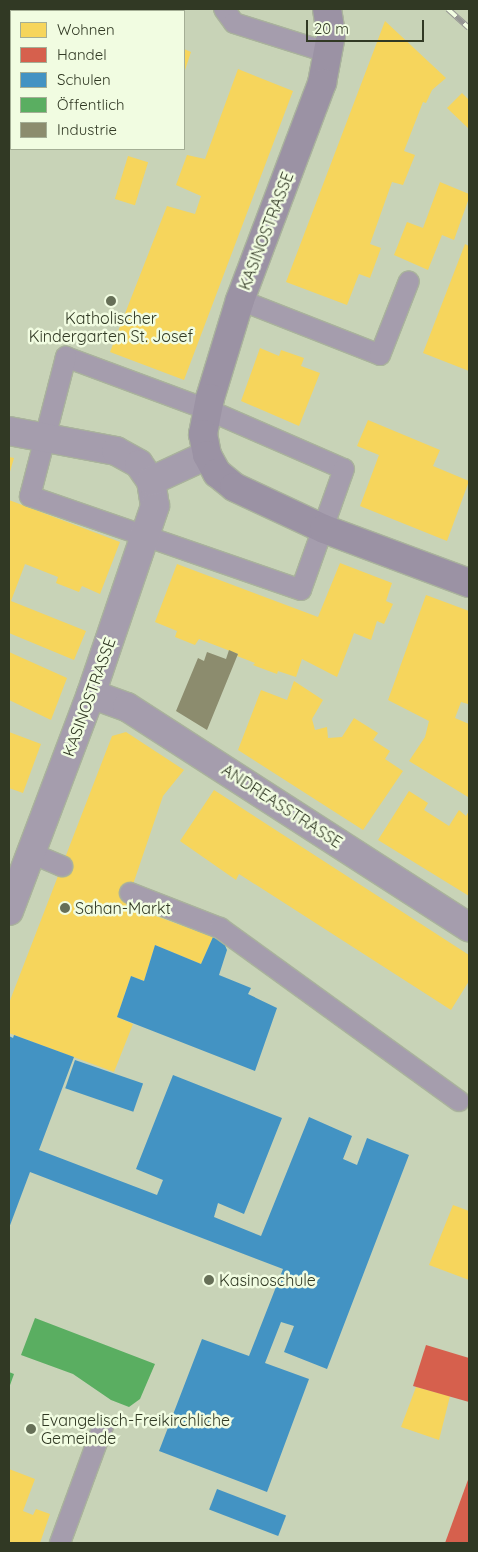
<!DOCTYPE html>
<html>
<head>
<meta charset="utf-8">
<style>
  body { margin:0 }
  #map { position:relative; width:478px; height:1552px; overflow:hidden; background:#c8d3b7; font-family:Quicksand,sans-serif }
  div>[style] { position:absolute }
  .homes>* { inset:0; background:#f6d55c; transform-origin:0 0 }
  .shops>* { inset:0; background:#d6604d }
  .schools>* { inset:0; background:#4393c3; transform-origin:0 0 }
  .public>* { inset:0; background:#5aae61 }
  .industry>* { inset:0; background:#8c8c6e }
  .roads { filter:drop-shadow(1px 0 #a9b29c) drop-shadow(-1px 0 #a9b29c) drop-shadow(0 1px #a9b29c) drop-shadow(0 -1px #a9b29c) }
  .lane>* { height:20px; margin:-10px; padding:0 10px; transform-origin:10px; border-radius:10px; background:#a59dad }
  .street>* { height:28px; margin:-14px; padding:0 14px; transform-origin:14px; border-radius:14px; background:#a59dad }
  .secondary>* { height:28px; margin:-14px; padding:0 14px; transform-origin:14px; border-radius:14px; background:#9b92a4 }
  .rail>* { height:5.5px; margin-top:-2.75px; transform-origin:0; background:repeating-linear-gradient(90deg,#f1fce1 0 11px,#969694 0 22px); box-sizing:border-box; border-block:1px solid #969694 }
  .dots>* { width:14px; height:14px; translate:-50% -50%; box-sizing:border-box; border:2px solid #f1fce1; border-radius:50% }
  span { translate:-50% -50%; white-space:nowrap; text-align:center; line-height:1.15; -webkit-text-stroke:5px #f1fce1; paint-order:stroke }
  .street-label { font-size:16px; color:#313924 }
  .poi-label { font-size:16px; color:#313924 }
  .left { translate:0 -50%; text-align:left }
  .frame { position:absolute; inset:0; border:10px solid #313924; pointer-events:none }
  .legend { position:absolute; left:10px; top:10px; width:175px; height:140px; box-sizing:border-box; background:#f1fce1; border:1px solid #a4ae95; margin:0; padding:6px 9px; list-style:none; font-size:15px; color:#313924 }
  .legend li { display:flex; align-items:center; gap:10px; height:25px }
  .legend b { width:25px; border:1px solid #a4ae95 }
  .scale { position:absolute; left:306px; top:20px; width:118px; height:22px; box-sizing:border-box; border:2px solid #313924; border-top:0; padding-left:6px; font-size:15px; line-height:18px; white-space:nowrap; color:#313924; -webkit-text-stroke:4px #f1fce1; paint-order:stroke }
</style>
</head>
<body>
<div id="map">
  <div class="homes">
    <div style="clip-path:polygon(47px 9px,71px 9px,46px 11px)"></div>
    <div style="clip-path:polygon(11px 15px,11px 84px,9px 84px)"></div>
    <div style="clip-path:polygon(385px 21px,446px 78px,432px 90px,426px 103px,423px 102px,404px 151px,415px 155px,403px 185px,392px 182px,370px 244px,381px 248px,370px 278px,359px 274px,347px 305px,286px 282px)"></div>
    <div style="clip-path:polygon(184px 49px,191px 52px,184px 73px)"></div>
    <div style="clip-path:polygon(238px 69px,293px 91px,184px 380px,110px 352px,167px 206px,195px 214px,201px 196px,176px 185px,187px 155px,205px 159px)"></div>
    <div style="clip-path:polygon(462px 93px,469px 100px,469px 129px,447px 108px)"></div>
    <div style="left:128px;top:156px;width:21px;height:45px;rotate:17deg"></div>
    <div style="clip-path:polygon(440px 182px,469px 194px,469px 198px,454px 240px,442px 235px,428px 270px,394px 255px,407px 222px,423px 228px)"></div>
    <div style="clip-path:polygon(465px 244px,469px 246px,469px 371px,423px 353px)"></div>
    <div style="clip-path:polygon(260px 348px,279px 356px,281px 350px,304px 358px,301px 366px,320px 373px,299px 426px,241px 401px)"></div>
    <div style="clip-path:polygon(368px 420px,440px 450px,433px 466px,469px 481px,447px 541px,360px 506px,379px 455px,357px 446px)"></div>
    <div style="clip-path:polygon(9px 457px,14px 458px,9px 475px)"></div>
    <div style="clip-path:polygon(9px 500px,120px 542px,100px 594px,82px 586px,79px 592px,56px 583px,58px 577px,25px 564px,11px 601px,86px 631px,74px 660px,9px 633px)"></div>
    <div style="clip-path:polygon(340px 563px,392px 583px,386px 601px,393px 604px,384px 624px,377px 621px,371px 640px,354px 633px,337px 677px,302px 659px,296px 677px,278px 671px,277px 674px,253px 665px,255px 663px,237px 656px,238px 654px,199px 639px,195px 645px,175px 637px,177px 631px,155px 622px,177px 564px,318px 617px)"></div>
    <div style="clip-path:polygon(426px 595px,469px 611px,469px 699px,468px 704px,461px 702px,455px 718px,469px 724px,468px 797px,409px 761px,425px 737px,429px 721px,388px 700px)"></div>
    <div style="clip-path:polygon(9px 652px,67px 678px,51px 720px,9px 700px)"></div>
    <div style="clip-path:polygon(294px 681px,323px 700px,312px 719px,315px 730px,327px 727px,328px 738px,342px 737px,354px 718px,378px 733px,373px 740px,390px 751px,385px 759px,403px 771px,363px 830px,238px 750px,261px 690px,287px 700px)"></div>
    <div style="clip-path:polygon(9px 732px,41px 744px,23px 793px,9px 788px)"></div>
    <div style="clip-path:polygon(126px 732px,184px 770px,163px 796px,126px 905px,213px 937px,201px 964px,155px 945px,144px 981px,131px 976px,117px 1017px,133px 1024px,114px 1072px,9px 1033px,9px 1003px,112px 736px)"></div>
    <div style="clip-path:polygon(214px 790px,469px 955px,469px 981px,451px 1010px,239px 874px,236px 880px,180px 841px)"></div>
    <div style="clip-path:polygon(409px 791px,428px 803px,424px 810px,449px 826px,459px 810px,466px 816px,469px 811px,469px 896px,378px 840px)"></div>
    <div style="clip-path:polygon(453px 1205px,469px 1211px,469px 1280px,429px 1265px)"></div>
    <div style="clip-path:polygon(416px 1387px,450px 1396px,439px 1440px,401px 1427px)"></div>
    <div style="clip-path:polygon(9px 1469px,35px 1479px,23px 1511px,33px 1515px,36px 1509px,50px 1514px,40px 1543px,9px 1543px)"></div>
  </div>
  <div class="shops">
    <div style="clip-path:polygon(426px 1345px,469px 1358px,469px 1402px,413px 1386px)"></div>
    <div style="clip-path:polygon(469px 1477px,469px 1543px,445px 1543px)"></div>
  </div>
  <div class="schools">
    <div style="clip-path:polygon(213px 937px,224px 943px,227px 950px,219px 975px,251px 988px,248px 994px,277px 1008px,255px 1071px,117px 1017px,131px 976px,144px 981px,155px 945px,201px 964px)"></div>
    <div style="clip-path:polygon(14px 1035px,74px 1057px,39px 1150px,157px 1195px,163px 1180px,136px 1169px,173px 1075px,282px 1118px,244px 1214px,218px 1203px,214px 1217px,261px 1236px,309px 1117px,352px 1136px,343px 1159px,357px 1165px,367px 1138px,409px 1155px,327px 1369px,284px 1352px,294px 1326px,281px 1322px,265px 1363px,309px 1379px,267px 1492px,159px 1451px,202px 1339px,249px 1356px,283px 1269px,30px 1172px,9px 1228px,9px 1036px,13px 1038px)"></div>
    <div style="left:75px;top:1060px;width:72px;height:30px;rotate:19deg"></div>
    <div style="left:217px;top:1489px;width:74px;height:22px;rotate:21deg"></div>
  </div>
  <div class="public">
    <div style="clip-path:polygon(35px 1318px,155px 1364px,140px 1399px,129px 1407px,111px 1400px,73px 1374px,21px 1355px)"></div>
    <div style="clip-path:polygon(9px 1372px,14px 1374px,9px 1388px)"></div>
  </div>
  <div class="industry">
    <div style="clip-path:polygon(229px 650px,238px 654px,207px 730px,176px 711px,198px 658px,204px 661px,207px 652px,226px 659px)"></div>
  </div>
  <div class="roads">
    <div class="lane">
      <div style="left:224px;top:9px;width:17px;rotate:54deg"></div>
      <div style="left:234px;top:23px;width:100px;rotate:17.5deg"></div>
      <div style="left:240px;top:300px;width:150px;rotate:21.4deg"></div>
      <div style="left:380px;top:355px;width:79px;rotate:-68.6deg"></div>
      <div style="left:66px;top:357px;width:149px;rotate:20.4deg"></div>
      <div style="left:206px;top:409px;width:150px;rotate:23.5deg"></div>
      <div style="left:344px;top:469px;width:128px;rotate:109.6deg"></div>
      <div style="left:301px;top:590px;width:287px;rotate:-160.9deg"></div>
      <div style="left:30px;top:496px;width:144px;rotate:-75.5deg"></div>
      <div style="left:31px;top:853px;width:34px;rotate:23deg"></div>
      <div style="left:130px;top:893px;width:97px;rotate:21.3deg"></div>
      <div style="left:220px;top:928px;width:295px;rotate:35.9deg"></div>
      <div style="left:60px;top:1543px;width:125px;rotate:-69.8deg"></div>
    </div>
    <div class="street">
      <div style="left:9px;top:431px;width:109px;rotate:10.6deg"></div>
      <div style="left:116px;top:451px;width:26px;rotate:29deg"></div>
      <div style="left:139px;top:464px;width:21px;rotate:55deg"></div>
      <div style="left:151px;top:481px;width:25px;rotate:81deg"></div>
      <div style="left:155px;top:506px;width:199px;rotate:108.8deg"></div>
      <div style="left:91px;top:694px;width:232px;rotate:110.7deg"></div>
      <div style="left:151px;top:481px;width:62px;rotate:-24.9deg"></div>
      <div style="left:91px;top:694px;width:38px;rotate:20deg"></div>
      <div style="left:127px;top:707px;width:407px;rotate:32.8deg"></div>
    </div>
    <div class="secondary">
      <div style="left:327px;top:9px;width:26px;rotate:81deg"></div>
      <div style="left:331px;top:35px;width:49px;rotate:100.6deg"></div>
      <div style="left:322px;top:83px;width:232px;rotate:110.7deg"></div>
      <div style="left:240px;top:300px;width:102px;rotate:107deg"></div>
      <div style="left:210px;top:398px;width:37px;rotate:101deg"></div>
      <div style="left:203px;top:434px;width:21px;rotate:79deg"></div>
      <div style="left:207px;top:455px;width:21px;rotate:61deg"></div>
      <div style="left:217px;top:473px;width:22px;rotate:39deg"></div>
      <div style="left:234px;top:487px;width:99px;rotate:25deg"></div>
      <div style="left:324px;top:529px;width:155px;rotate:20.4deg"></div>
    </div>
  </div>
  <div class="rail">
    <div style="left:448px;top:9px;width:28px;rotate:42deg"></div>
  </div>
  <div class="dots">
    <div style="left:111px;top:301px;background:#666f57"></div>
    <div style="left:65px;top:908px;background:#666f57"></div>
    <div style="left:209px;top:1280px;background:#666f57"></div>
    <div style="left:31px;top:1429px;background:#666f57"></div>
  </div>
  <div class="street-label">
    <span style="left:266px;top:231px;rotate:-69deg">KASINOSTRASSE</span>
    <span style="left:89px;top:697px;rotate:-70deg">KASINOSTRASSE</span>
    <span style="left:282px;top:806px;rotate:33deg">ANDREASSTRASSE</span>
  </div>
  <div class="poi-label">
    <span style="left:111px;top:327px">Katholischer<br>Kindergarten St. Josef</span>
    <span class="left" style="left:75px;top:908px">Sahan-Markt</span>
    <span class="left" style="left:219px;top:1280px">Kasinoschule</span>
    <span class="left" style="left:41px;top:1429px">Evangelisch-Freikirchliche<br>Gemeinde</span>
  </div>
  <div class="frame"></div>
  <ul class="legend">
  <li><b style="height:14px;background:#f6d55c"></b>Wohnen</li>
  <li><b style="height:14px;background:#d6604d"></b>Handel</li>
  <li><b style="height:14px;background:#4393c3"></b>Schulen</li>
  <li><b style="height:14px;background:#5aae61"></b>Öffentlich</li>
  <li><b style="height:14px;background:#8c8c6e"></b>Industrie</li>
  </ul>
  <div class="scale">20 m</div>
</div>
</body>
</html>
